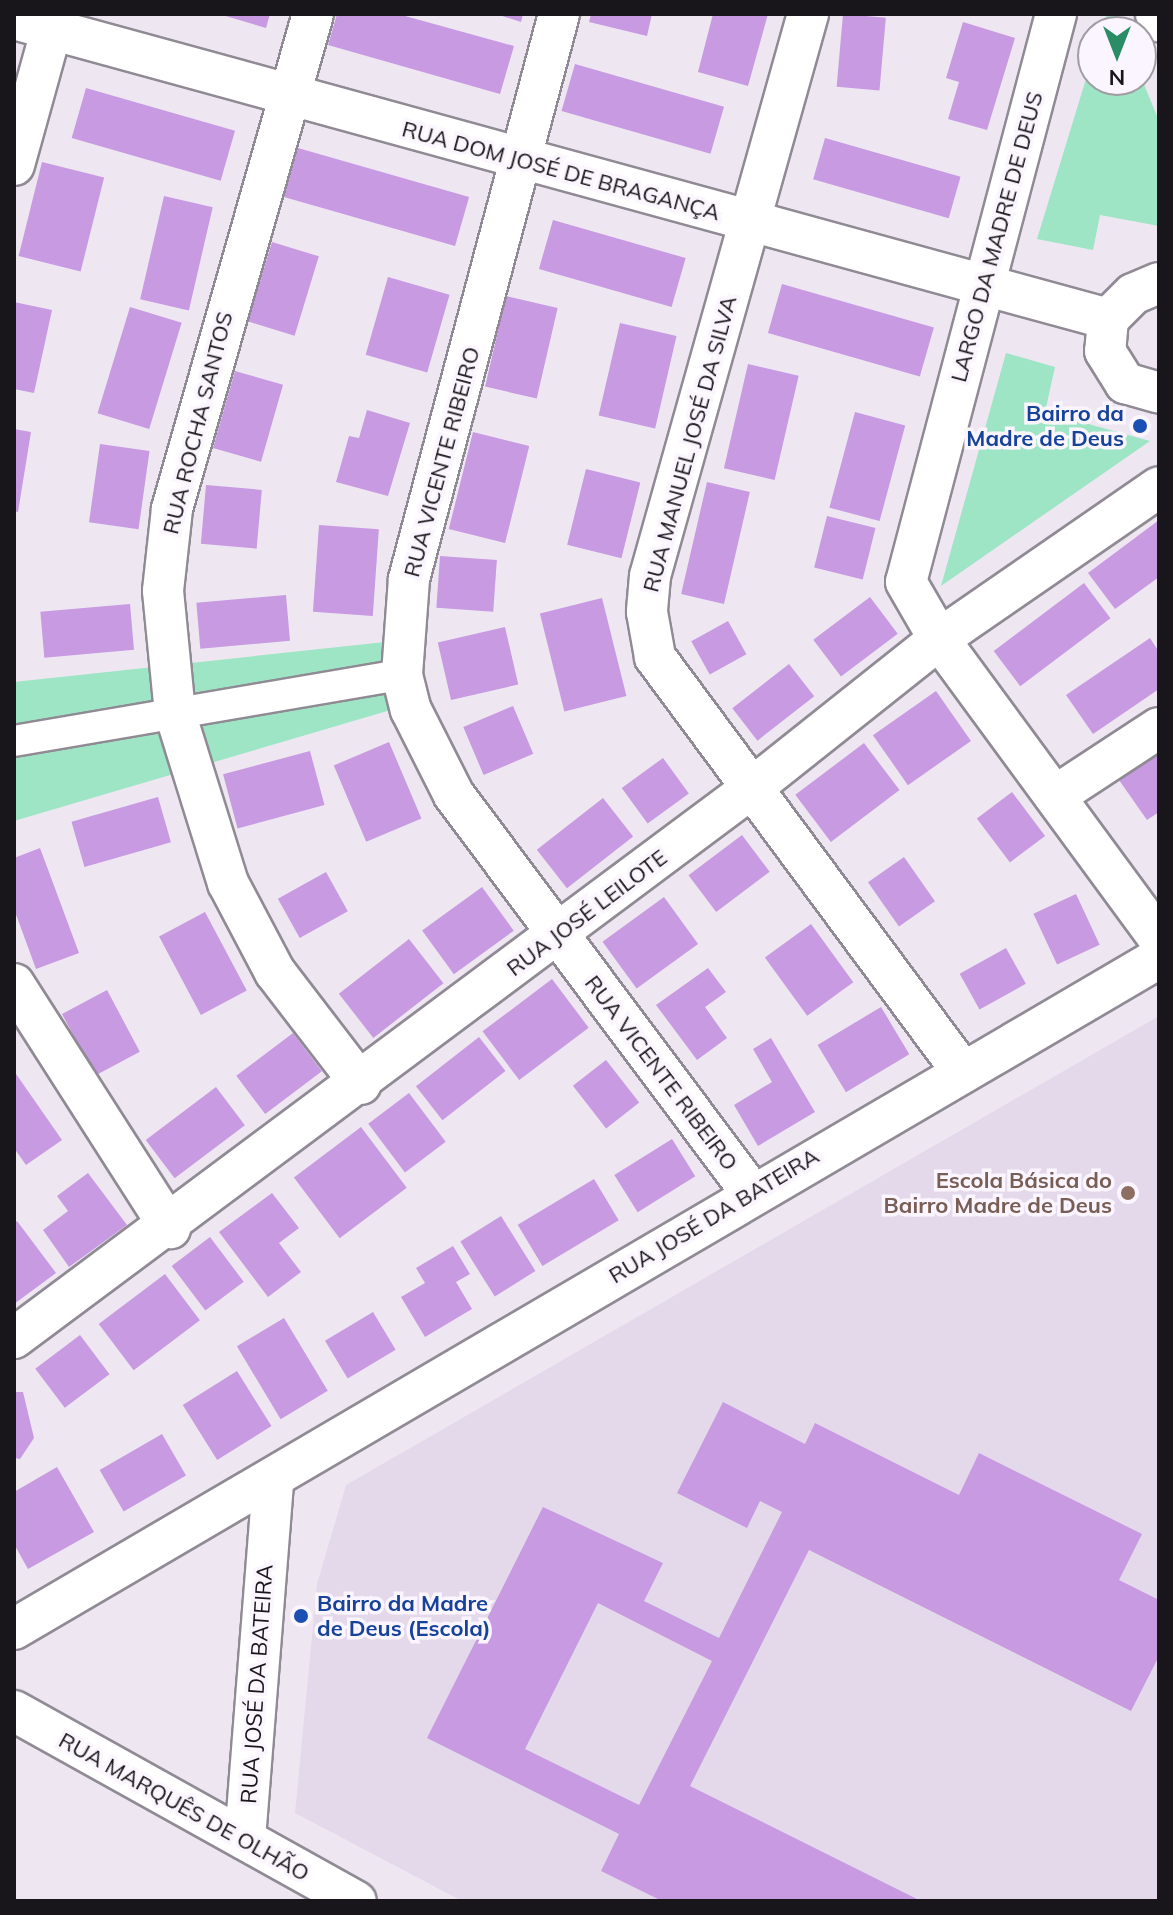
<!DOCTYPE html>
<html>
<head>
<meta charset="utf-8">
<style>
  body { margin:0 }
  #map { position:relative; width:1173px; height:1915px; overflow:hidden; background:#eee7f2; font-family:Mulish,sans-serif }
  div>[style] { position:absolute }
  .built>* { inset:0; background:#e4d9eb }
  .green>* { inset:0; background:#9de5c4 }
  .round { border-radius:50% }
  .building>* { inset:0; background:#c79ae1; transform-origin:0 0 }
  .roads { filter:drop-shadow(2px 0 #908a94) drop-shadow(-2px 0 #908a94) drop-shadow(0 2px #908a94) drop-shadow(0 -2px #908a94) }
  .pedestrian>* { height:30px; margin:-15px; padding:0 15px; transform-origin:15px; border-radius:15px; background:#fff }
  .minor>* { height:40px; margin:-20px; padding:0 20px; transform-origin:20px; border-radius:20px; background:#fff }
  .dots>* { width:22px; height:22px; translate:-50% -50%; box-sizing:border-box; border:4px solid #faf5fe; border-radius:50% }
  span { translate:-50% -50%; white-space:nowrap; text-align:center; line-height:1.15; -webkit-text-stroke:7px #faf5fe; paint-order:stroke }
  .street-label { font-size:22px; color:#18161a }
  .transit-label { font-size:22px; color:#164399; font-weight:700 }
  .right { translate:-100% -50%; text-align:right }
  .left { translate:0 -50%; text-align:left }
  .education-label { font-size:22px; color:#785e54; font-weight:700 }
  .frame { position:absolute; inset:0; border:16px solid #18161a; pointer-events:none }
  .north { position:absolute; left:1077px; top:16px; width:80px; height:80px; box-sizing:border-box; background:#faf5fe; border:2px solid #a09ca3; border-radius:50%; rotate:180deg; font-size:22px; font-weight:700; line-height:32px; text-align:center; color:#18161a }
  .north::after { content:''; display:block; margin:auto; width:28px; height:36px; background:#2b8d66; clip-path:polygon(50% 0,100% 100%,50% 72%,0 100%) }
</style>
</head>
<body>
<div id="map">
  <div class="built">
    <div style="clip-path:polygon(1159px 1016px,1159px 1901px,462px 1901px,295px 1813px,317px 1584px,346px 1485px)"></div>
  </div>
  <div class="green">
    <div class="round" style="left:1102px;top:15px;width:18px;height:18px"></div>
    <div style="clip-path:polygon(1093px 56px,1093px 80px,1141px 77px,1159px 121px,1159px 226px,1100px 215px,1093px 250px,1037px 239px)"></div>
    <div style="clip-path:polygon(1006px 353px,1055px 367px,1045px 412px,1150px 441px,941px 586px)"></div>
    <div style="clip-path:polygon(385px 642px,394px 709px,14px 821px,14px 682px)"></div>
  </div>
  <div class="building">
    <div style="clip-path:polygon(219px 14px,270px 14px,266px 28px)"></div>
    <div style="clip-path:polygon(337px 14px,398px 14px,514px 46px,500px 94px,328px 45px)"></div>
    <div style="clip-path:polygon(496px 14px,523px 14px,521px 22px)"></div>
    <div style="clip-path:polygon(591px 14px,652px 14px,647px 36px,589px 22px)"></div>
    <div style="clip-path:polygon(713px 14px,768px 14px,748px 86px,698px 72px)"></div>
    <div style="left:843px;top:14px;width:43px;height:73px;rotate:5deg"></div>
    <div style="clip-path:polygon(963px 22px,1015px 38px,987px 130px,948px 119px,959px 82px,946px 78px)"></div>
    <div style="left:575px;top:64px;width:155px;height:49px;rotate:16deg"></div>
    <div style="left:86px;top:88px;width:155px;height:52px;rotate:16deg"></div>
    <div style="left:825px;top:138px;width:141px;height:43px;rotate:16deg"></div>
    <div style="left:298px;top:148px;width:178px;height:51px;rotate:16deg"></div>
    <div style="left:42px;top:162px;width:64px;height:97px;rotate:14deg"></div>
    <div style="left:164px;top:196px;width:50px;height:106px;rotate:13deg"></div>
    <div style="left:553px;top:220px;width:138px;height:51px;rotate:16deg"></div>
    <div style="left:272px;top:242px;width:49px;height:83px;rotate:17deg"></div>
    <div style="left:388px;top:277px;width:64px;height:81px;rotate:16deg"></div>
    <div style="left:782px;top:284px;width:158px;height:51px;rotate:16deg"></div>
    <div style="left:506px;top:296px;width:53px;height:93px;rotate:13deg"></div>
    <div style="clip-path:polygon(14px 302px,52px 310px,34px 393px,14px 389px)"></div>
    <div style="left:130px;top:307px;width:54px;height:111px;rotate:17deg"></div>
    <div style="left:620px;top:323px;width:58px;height:95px;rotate:13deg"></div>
    <div style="left:748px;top:364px;width:52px;height:107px;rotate:13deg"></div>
    <div style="left:235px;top:371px;width:50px;height:80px;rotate:16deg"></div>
    <div style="clip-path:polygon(367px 410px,410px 423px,388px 496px,336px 482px,349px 436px,359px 438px)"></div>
    <div style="left:855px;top:412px;width:52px;height:99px;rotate:15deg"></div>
    <div style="clip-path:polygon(14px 429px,31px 432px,18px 512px,14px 511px)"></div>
    <div style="left:473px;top:432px;width:58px;height:100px;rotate:14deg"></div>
    <div style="left:100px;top:444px;width:50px;height:79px;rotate:8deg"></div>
    <div style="left:586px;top:469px;width:56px;height:78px;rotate:14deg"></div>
    <div style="left:707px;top:482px;width:44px;height:115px;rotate:13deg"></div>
    <div style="left:206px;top:485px;width:56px;height:59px;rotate:5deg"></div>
    <div style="left:827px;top:516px;width:50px;height:53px;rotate:14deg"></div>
    <div style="clip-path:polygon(1159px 520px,1159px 577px,1115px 609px,1088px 573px)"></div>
    <div style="left:319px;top:525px;width:60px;height:87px;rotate:4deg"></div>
    <div style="left:440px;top:556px;width:57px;height:52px;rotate:4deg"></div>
    <div style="left:1084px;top:583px;width:44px;height:113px;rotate:53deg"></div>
    <div style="left:286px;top:595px;width:46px;height:90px;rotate:85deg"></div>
    <div style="left:870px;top:597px;width:46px;height:71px;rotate:53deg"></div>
    <div style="left:602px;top:598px;width:101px;height:64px;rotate:76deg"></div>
    <div style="left:130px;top:604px;width:46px;height:90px;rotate:85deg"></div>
    <div style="left:728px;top:621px;width:38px;height:42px;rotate:61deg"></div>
    <div style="left:505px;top:627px;width:59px;height:69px;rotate:77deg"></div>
    <div style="clip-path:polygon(1150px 638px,1159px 652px,1159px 689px,1093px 734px,1066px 695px)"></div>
    <div style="left:789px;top:664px;width:41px;height:72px;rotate:52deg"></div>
    <div style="left:936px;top:691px;width:61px;height:77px;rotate:55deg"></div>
    <div style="left:513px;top:706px;width:52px;height:54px;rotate:67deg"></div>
    <div style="left:389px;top:742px;width:83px;height:60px;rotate:67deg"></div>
    <div style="left:864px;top:743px;width:59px;height:86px;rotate:53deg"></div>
    <div style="left:310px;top:751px;width:56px;height:90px;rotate:75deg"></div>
    <div style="clip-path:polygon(1159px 754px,1159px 812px,1147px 820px,1119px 780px)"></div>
    <div style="left:663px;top:758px;width:44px;height:51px;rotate:54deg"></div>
    <div style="left:1012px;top:792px;width:55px;height:44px;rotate:53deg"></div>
    <div style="left:158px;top:797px;width:47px;height:90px;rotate:74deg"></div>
    <div style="left:603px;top:798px;width:49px;height:84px;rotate:52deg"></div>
    <div style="left:742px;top:835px;width:46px;height:67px;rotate:53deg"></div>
    <div style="clip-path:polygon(40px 848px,79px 953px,36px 969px,14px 909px,14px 858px)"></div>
    <div style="left:904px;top:857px;width:54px;height:44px;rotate:55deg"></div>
    <div style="left:326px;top:872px;width:45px;height:55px;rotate:61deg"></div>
    <div style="left:482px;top:887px;width:54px;height:74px;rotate:54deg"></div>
    <div style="left:1076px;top:894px;width:56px;height:47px;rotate:65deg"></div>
    <div style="left:664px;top:897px;width:58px;height:76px;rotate:54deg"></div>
    <div style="left:205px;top:912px;width:89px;height:52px;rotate:62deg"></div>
    <div style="left:811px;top:924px;width:72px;height:57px;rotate:54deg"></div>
    <div style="left:409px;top:939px;width:56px;height:89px;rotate:52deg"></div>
    <div style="left:1006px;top:948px;width:41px;height:53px;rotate:61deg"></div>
    <div style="clip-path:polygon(708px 968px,726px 992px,705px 1007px,727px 1038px,697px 1060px,656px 1005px)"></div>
    <div style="left:552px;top:979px;width:61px;height:87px;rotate:53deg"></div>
    <div style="left:107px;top:990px;width:70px;height:51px;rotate:62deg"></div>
    <div style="left:881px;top:1007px;width:55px;height:74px;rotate:59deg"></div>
    <div style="left:293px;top:1033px;width:48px;height:71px;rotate:53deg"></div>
    <div style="left:479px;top:1037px;width:43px;height:80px;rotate:52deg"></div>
    <div style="clip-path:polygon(771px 1038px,815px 1112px,758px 1146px,734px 1105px,772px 1082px,753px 1049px)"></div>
    <div style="left:606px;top:1060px;width:54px;height:42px;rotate:52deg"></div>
    <div style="clip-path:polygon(14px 1071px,62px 1140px,26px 1165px,14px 1148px)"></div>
    <div style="left:216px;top:1087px;width:48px;height:88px;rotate:53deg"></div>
    <div style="left:409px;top:1093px;width:61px;height:51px;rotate:53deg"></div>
    <div style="left:361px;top:1127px;width:76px;height:84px;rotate:53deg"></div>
    <div style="left:672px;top:1139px;width:44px;height:68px;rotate:58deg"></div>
    <div style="clip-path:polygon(88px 1173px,127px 1225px,69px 1267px,43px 1230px,68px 1211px,57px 1196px)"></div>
    <div style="left:594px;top:1179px;width:48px;height:89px;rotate:59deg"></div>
    <div style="clip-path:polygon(272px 1193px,299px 1228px,279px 1243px,301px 1272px,268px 1297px,219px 1232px)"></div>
    <div style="left:501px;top:1216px;width:65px;height:48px;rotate:58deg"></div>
    <div style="clip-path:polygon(17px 1221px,56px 1273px,14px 1304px,14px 1224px)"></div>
    <div style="left:210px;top:1237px;width:56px;height:48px;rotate:53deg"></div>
    <div style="clip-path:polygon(453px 1246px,470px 1274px,456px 1282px,472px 1309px,425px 1337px,401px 1297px,425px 1283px,416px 1268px)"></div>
    <div style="left:165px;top:1274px;width:58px;height:83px;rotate:53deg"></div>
    <div style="left:373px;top:1312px;width:44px;height:56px;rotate:59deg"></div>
    <div style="left:284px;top:1318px;width:85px;height:55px;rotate:59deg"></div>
    <div style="left:80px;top:1335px;width:49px;height:56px;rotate:53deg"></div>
    <div style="left:237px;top:1371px;width:65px;height:64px;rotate:58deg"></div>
    <div style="clip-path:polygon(14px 1392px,23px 1392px,34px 1438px,20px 1459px,14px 1458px)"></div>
    <div style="clip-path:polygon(evenodd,723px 1402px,805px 1444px,815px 1423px,959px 1495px,979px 1453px,1142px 1534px,1119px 1580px,1159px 1600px,1159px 1656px,1131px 1711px,809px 1550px,690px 1786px,921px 1901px,662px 1901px,601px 1871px,619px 1834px,427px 1738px,543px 1507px,663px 1563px,644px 1601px,719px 1638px,782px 1512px,760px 1501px,747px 1528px,677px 1493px,723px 1402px,598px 1603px,712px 1661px,639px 1805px,525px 1749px,598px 1603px)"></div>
    <div style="left:162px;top:1434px;width:48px;height:72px;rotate:60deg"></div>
    <div style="clip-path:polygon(57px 1467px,94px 1532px,28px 1569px,14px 1544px,14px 1492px)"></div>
  </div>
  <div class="roads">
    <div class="pedestrian">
      <div style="left:14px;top:741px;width:394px;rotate:-9.7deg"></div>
    </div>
    <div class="minor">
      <div style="left:313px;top:14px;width:515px;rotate:105.9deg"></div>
      <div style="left:172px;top:509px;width:82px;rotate:96.3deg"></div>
      <div style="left:163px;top:591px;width:123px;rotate:84.4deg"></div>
      <div style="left:175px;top:713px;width:178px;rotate:72.7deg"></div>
      <div style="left:228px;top:883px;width:101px;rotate:62.2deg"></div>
      <div style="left:275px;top:972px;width:141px;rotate:52.5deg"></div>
      <div style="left:559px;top:14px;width:585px;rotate:104.87deg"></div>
      <div style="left:409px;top:579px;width:96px;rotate:94.2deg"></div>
      <div style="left:402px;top:675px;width:36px;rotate:76deg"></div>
      <div style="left:411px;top:710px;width:95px;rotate:63.2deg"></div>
      <div style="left:454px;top:795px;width:497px;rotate:53.2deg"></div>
      <div style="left:808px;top:14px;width:584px;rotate:105.7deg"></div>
      <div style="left:650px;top:576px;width:36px;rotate:95deg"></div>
      <div style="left:647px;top:612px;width:46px;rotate:79.9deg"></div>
      <div style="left:655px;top:657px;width:515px;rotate:53.44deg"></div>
      <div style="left:1056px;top:14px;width:587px;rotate:104.79deg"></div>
      <div style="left:906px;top:582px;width:66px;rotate:59.9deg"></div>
      <div style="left:939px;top:639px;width:372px;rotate:53.7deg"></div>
      <div style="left:1156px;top:14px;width:8px;rotate:67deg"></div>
      <div style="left:14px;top:19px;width:1134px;rotate:15.33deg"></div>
      <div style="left:14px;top:165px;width:157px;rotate:-74.5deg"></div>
      <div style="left:1159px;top:283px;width:28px;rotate:157deg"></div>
      <div style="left:1133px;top:294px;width:35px;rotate:135deg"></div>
      <div style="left:1108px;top:319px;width:32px;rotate:95deg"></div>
      <div style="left:1105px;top:351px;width:38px;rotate:58deg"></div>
      <div style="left:1125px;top:383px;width:35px;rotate:16deg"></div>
      <div style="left:1055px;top:796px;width:124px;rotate:-33.2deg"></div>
      <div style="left:14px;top:984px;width:290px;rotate:57.4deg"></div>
      <div style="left:14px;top:1338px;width:920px;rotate:-36.7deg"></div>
      <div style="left:752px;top:788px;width:239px;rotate:-38.5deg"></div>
      <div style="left:939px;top:639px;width:267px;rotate:-34.6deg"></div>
      <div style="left:14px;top:1629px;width:1327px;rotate:-30.37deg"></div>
      <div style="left:14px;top:1711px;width:391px;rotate:29.1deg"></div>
      <div style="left:245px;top:1839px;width:360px;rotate:-85.5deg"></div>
    </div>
  </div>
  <div class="dots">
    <div style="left:1140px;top:426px;background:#1a4fb4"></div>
    <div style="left:1128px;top:1193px;background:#8d6e63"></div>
    <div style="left:301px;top:1616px;background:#1a4fb4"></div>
  </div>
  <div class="street-label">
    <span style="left:561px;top:171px;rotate:15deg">RUA DOM JOSÉ DE BRAGANÇA</span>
    <span style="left:997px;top:237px;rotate:-75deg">LARGO DA MADRE DE DEUS</span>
    <span style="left:198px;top:423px;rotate:-76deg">RUA ROCHA SANTOS</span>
    <span style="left:690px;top:444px;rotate:-75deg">RUA MANUEL JOSÉ DA SILVA</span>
    <span style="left:442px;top:462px;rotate:-75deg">RUA VICENTE RIBEIRO</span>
    <span style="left:587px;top:913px;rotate:-37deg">RUA JOSÉ LEILOTE</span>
    <span style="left:661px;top:1073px;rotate:53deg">RUA VICENTE RIBEIRO</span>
    <span style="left:714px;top:1216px;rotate:-31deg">RUA JOSÉ DA BATEIRA</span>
    <span style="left:257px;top:1684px;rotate:-86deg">RUA JOSÉ DA BATEIRA</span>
    <span style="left:184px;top:1807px;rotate:29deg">RUA MARQUÊS DE OLHÃO</span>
  </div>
  <div class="transit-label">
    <span class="right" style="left:1124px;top:426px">Bairro da<br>Madre de Deus</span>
    <span class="left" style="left:317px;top:1616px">Bairro da Madre<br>de Deus (Escola)</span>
  </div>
  <div class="education-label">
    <span class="right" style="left:1112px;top:1193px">Escola Básica do<br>Bairro Madre de Deus</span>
  </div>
  <div class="frame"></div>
  <div class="north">N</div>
</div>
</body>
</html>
